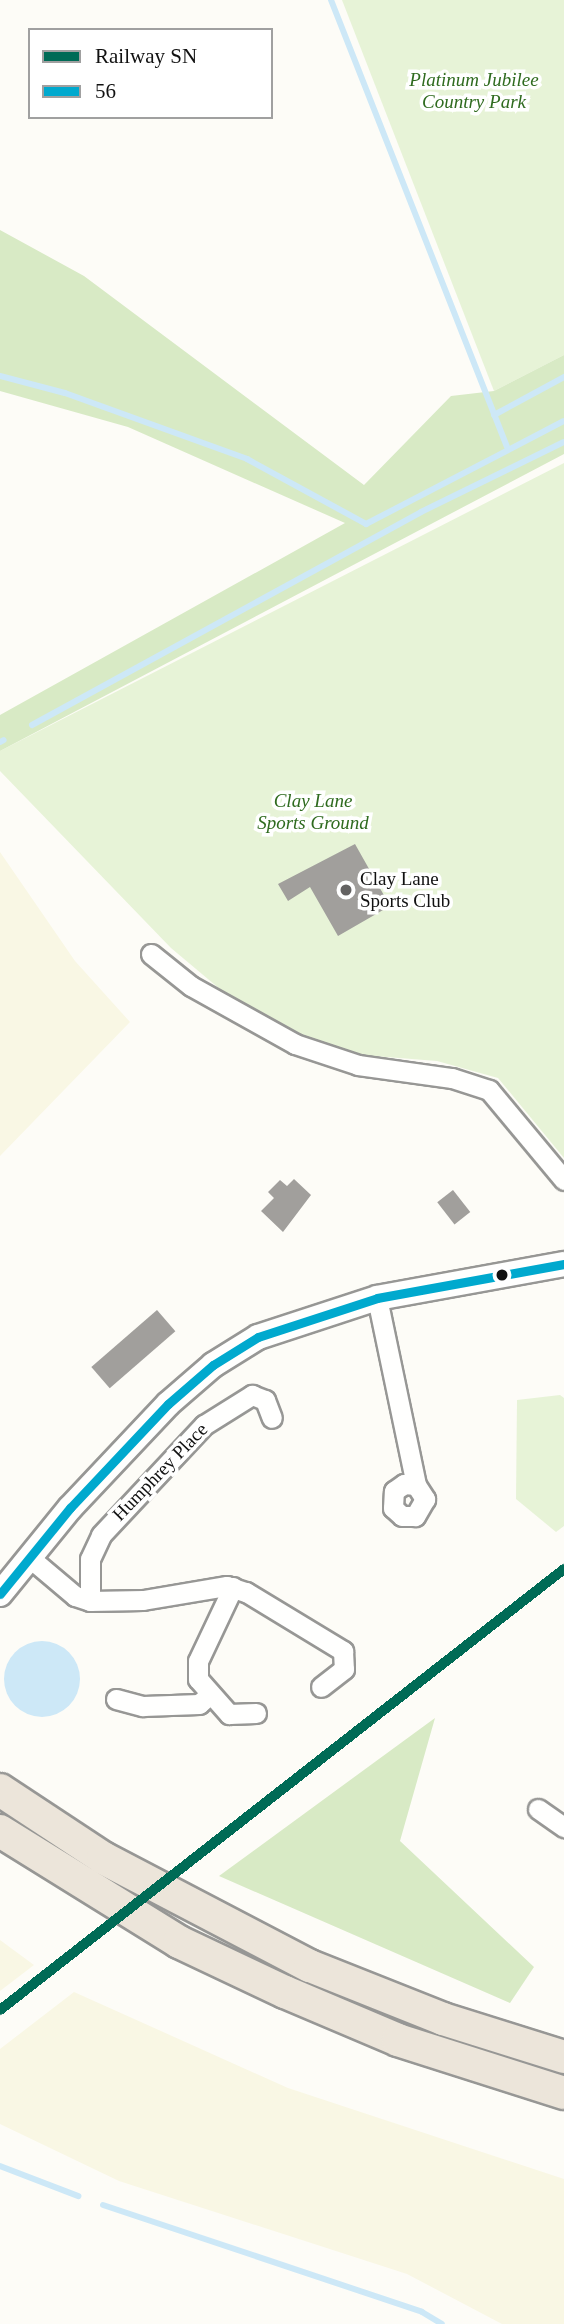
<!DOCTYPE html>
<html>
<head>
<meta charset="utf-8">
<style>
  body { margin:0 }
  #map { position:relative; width:564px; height:2324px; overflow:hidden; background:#fdfcf7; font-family:Georgia,serif }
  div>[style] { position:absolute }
  .farmland>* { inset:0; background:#f9f7e4 }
  .green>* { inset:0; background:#e7f3d7 }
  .forest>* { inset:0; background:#d8eac5 }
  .water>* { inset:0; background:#cde8f7 }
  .round { border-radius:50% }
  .stream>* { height:6px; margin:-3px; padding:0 3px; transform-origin:3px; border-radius:3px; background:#cde8f7 }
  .building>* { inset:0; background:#a19f9c; transform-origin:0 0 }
  .roads { filter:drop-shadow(2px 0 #979795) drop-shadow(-2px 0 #979795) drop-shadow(0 2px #979795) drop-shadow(0 -2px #979795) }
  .minor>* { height:19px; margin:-9.5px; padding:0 9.5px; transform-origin:9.5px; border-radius:9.5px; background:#fffffe }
  .tertiary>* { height:24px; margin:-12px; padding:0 12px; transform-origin:12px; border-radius:12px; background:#fffffe }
  .trunk>* { height:32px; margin:-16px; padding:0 16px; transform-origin:16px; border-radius:16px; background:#ece5da }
  .bus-1>* { height:9px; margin:-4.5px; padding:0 4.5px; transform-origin:4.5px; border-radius:4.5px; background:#00a9ce }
  .rail-1>* { height:10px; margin:-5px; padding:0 5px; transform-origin:5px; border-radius:5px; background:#006b56 }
  .dots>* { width:19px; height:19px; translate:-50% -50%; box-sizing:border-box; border:4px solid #fff; border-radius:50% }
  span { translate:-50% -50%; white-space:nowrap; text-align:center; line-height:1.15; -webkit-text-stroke:7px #fff; paint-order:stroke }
  .park-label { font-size:19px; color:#2f6b1f; font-style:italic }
  .poi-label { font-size:19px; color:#111 }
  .left { translate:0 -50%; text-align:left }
  .street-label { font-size:19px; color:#111 }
  .legend { position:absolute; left:28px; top:28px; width:245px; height:91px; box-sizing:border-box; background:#fff; border:2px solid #a0a0a0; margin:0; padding:9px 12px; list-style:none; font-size:21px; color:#111 }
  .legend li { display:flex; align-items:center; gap:14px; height:35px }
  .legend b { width:35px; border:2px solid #a0a0a0 }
</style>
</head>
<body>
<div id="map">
  <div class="farmland">
    <div style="clip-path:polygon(0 852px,75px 961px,130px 1022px,0 1156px)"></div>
    <div style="clip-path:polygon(0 1940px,34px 1965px,0 1991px)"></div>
    <div style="clip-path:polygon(74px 1992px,288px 2088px,564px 2179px,564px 2324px,502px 2324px,407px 2274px,119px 2181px,0 2124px,0 2049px)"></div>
  </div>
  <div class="green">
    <div style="clip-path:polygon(342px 0,564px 0,564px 355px,494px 391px)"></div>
    <div style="clip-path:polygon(564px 463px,564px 1158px,498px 1078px,437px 1061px,361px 1055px,292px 1034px,227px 995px,171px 948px,0 771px,0 751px)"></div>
    <div style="clip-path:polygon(560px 1395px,564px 1398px,564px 1526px,556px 1532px,516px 1499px,517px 1400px)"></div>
  </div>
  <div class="forest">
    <div style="clip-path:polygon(0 230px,84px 276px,364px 485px,451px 396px,494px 391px,564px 355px,564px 454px,0 751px,0 715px,345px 523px,128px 427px,0 391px)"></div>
    <div style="clip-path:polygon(435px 1718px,400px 1841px,534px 1967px,510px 2003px,219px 1876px)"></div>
  </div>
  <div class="water">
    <div class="round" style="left:4px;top:1641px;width:76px;height:76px"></div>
  </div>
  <div class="stream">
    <div style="left:331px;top:0;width:480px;rotate:68.5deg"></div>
    <div style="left:0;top:376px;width:67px;rotate:14.7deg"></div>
    <div style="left:65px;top:393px;width:194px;rotate:19.9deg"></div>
    <div style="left:247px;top:459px;width:136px;rotate:28.6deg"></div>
    <div style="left:366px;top:524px;width:223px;rotate:-27.5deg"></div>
    <div style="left:494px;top:415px;width:80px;rotate:-28.5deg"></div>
    <div style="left:32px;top:725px;width:443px;rotate:-28.7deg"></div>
    <div style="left:421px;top:512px;width:159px;rotate:-26.1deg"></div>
    <div style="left:0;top:742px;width:4px;rotate:-27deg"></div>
    <div style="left:0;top:2166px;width:84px;rotate:21deg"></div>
    <div style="left:103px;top:2205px;width:336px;rotate:18.5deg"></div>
    <div style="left:422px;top:2312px;width:23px;rotate:31deg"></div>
  </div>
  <div class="building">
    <div style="clip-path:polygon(355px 844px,390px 906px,338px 936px,310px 887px,288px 901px,278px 884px)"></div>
    <div style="clip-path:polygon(294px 1179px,311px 1195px,283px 1232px,261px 1211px,274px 1198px,268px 1192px,280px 1180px,287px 1186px)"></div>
    <div style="left:453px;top:1190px;width:28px;height:20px;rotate:52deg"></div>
    <div style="left:157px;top:1310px;width:28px;height:87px;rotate:49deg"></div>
  </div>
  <div class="roads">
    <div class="minor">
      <div style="left:151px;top:954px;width:51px;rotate:38.7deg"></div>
      <div style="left:191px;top:986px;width:119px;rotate:29.1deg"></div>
      <div style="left:295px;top:1044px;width:66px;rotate:18.4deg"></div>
      <div style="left:358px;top:1065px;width:95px;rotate:7.9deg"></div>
      <div style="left:452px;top:1078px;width:39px;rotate:18deg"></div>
      <div style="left:489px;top:1090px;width:117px;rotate:50.2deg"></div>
      <div style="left:377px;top:1298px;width:191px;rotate:78.2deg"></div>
      <div style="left:416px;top:1485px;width:17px;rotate:57deg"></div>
      <div style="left:425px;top:1499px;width:20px;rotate:120deg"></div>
      <div style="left:415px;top:1516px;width:13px;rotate:180deg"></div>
      <div style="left:402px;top:1516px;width:12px;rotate:-138deg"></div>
      <div style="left:393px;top:1508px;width:17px;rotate:-87deg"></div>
      <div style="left:394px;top:1491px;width:12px;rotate:-35deg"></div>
      <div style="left:404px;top:1484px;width:12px;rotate:5deg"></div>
      <div style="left:30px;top:1558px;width:59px;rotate:40.2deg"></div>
      <div style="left:75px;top:1596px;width:16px;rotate:18deg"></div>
      <div style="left:90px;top:1601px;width:53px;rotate:-1.1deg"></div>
      <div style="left:143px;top:1600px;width:85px;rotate:-9.5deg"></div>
      <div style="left:227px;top:1586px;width:20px;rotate:18deg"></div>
      <div style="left:246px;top:1592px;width:114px;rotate:31.3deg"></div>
      <div style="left:343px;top:1651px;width:18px;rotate:87deg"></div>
      <div style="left:344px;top:1669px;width:29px;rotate:142deg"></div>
      <div style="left:233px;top:1587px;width:82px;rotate:115.3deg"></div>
      <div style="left:198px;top:1661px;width:18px;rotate:90deg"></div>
      <div style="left:198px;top:1679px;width:47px;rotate:48.5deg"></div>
      <div style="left:229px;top:1714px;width:27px;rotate:-2deg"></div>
      <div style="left:90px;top:1601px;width:42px;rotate:-90deg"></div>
      <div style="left:90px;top:1559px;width:26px;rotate:-65deg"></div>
      <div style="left:101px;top:1535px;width:151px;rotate:-46.9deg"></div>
      <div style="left:204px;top:1425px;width:57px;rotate:-32deg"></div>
      <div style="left:252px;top:1395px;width:14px;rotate:21deg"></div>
      <div style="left:265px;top:1400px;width:19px;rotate:69deg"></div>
      <div style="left:116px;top:1699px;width:28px;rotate:15deg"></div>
      <div style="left:143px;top:1706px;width:56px;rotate:-2deg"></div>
      <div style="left:199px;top:1704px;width:12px;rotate:-42deg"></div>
      <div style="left:538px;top:1809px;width:32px;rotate:35deg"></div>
    </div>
    <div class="tertiary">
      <div style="left:0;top:1594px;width:111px;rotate:-50.9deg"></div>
      <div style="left:70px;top:1508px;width:143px;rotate:-46.7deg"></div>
      <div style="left:168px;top:1404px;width:60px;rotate:-40.9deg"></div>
      <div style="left:213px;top:1365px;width:53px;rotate:-31.9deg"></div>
      <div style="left:258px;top:1337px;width:125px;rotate:-18.1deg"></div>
      <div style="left:377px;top:1298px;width:190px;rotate:-10.3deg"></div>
    </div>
    <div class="trunk">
      <div style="left:0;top:1790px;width:123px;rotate:33.4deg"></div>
      <div style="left:103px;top:1858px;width:233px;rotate:27.6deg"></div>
      <div style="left:310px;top:1966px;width:143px;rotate:21.7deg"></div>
      <div style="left:443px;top:2019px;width:127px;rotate:17.4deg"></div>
      <div style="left:0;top:1831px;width:211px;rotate:31.8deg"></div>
      <div style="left:179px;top:1942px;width:117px;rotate:25.3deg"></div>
      <div style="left:285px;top:1992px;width:123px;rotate:23deg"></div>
      <div style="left:398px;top:2040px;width:174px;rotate:17.7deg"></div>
    </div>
  </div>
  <div class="bus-1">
    <div style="left:0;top:1594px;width:111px;rotate:-50.9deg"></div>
    <div style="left:70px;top:1508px;width:143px;rotate:-46.7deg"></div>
    <div style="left:168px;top:1404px;width:60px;rotate:-40.9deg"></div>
    <div style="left:213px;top:1365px;width:53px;rotate:-31.9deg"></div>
    <div style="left:258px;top:1337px;width:125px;rotate:-18.1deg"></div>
    <div style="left:377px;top:1298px;width:190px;rotate:-10.3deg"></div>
  </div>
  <div class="rail-1">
    <div style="left:0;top:2010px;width:716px;rotate:-38.02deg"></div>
  </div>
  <div class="dots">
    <div style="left:346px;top:890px;background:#646362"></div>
    <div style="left:502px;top:1275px;background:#111"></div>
  </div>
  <div class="park-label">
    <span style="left:474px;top:91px">Platinum Jubilee<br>Country Park</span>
    <span style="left:313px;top:812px">Clay Lane<br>Sports Ground</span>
  </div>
  <div class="poi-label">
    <span class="left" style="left:360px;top:890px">Clay Lane<br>Sports Club</span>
  </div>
  <div class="street-label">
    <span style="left:160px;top:1472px;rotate:-46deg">Humphrey Place</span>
  </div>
  <ul class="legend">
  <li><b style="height:9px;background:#006b56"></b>Railway SN</li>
  <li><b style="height:9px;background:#00a9ce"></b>56</li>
  </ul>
</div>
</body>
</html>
